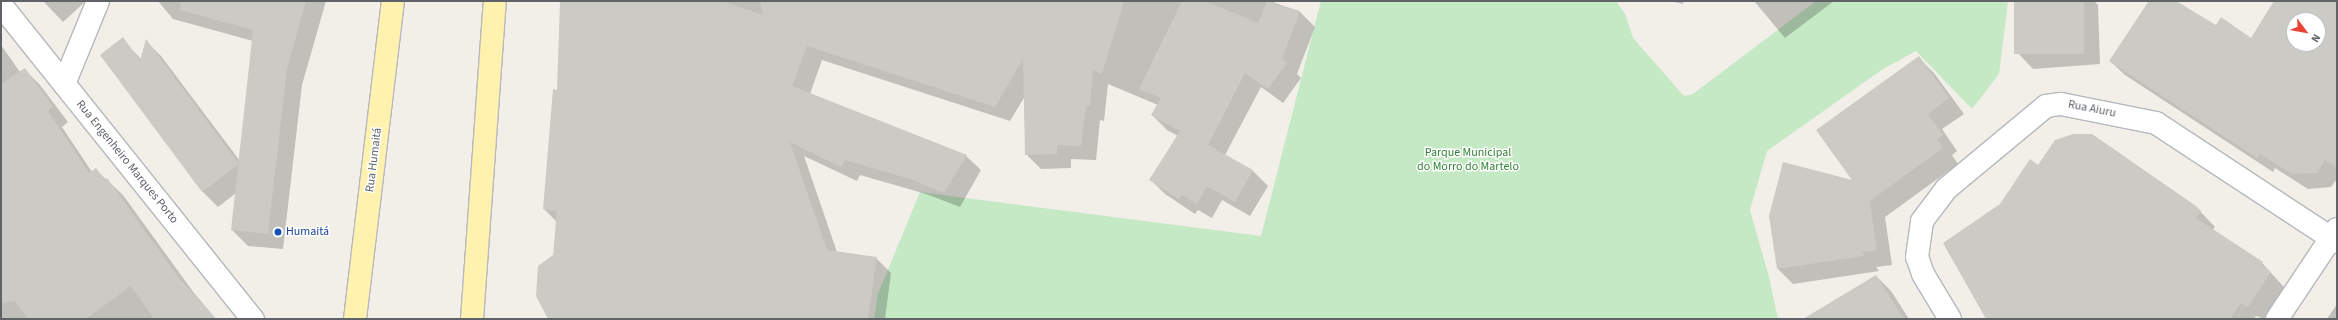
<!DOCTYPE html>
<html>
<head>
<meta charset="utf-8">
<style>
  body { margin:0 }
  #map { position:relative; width:2338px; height:320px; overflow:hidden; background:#f1efe8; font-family:"Source Sans 3",sans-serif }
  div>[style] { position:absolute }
  .green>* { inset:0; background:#c5e8c5 }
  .shadow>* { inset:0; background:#0003 }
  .building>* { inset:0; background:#cccac5; transform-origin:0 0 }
  .roads { filter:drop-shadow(1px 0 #b5b8bc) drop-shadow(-1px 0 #b5b8bc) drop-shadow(0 1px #b5b8bc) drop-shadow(0 -1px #b5b8bc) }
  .minor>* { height:22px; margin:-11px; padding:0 11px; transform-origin:11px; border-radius:11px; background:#fff }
  .major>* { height:22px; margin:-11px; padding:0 11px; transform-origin:11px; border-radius:11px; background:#fff2af }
  .dots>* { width:11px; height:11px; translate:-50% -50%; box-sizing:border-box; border:2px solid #fff; border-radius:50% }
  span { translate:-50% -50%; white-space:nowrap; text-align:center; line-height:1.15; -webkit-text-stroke:3px #fff; paint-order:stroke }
  .street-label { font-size:12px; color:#5f6368 }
  .park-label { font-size:12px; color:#348238 }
  .transit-label { font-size:12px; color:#164399 }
  .left { translate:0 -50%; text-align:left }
  .frame { position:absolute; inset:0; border:2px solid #5f6368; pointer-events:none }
  .north { position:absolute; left:2286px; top:12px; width:40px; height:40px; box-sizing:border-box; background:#fff; border:1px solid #bfc1c3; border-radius:50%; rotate:122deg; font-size:11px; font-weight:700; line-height:16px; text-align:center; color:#5f6368 }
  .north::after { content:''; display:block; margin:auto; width:14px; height:18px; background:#ea4335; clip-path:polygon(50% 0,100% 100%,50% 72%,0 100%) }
</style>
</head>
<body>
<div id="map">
  <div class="green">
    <div style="clip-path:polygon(1321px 1px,1616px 1px,1625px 14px,1633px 38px,1684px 96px,1693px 94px,1816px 1px,2008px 1px,1999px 74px,1972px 109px,1916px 51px,1883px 69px,1767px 151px,1750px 210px,1769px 277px,1778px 319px,874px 319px,878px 294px,920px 192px,1261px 236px)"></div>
  </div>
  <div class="shadow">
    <div style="clip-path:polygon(43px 1px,86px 1px,63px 22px)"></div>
    <div style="clip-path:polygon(158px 1px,326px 1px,302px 85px,283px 249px,248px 246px,232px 230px,236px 193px,218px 207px,202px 191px,122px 39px,141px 59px,146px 41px,161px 56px,240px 161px,253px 41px,173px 19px)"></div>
    <div style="clip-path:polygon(561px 1px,1270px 1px,1300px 12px,1315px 27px,1297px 74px,1301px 78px,1283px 103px,1261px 87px,1225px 155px,1253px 171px,1268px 186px,1250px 216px,1222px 200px,1212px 218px,1198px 210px,1195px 214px,1165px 194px,1150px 179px,1178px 136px,1167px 130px,1152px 115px,1158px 105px,1108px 84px,1104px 121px,1100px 120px,1096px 160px,1071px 159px,1071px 168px,1041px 169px,1026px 154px,1025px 96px,1010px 121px,822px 60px,810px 94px,966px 156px,981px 170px,960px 207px,926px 194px,860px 175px,857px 181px,804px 156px,837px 252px,876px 258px,891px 273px,885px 319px,549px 319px,557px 222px,544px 209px,558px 91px)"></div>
    <div style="clip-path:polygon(1670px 1px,1683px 1px,1683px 4px)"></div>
    <div style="clip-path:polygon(1754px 1px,1834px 1px,1785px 38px)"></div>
    <div style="clip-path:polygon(2015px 1px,2094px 1px,2098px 5px,2100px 64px,2033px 69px,2018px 53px)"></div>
    <div style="clip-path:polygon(evenodd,2149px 1px,2174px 1px,2216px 26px,2251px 39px,2275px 1px,2337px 1px,2337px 179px,2331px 187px,2308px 189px,2275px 168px,2273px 172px,2125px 75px,2110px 61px,2149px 1px,2294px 20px,2318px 20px,2318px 44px,2294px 44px,2294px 20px)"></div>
    <div style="clip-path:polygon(1px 45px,20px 72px,24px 69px,40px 85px,68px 122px,62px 127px,92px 172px,96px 170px,123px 195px,194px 293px,216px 319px,1px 319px)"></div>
    <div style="clip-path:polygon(1919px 58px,1934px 73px,1964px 114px,1942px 129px,1957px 151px,1952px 155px,1958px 164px,1885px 217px,1892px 265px,1876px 267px,1879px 271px,1793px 284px,1778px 269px,1854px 182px)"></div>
    <div style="clip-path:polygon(2039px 166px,2195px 206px,2215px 227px,2212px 230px,2262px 263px,2284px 287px,2264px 319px,2256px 316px,2254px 319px,1987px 319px,2001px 205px)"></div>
    <div style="clip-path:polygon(1876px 276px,1891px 291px,1909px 319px,1805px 319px)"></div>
    <div style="clip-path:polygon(2337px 304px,2337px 319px,2327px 319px)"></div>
  </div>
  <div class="building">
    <div style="clip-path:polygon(181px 1px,306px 1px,287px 69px,268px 234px,231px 230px,253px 30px,180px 10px)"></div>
    <div style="clip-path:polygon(560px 1px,722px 1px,763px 15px,760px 1px,1124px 1px,1102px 74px,1093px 70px,1090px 106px,1086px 106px,1081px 146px,1057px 145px,1057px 154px,1025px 155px,1023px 59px,995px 107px,807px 46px,792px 86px,967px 155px,944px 193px,910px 179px,845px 160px,841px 167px,790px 142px,827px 250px,877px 257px,868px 319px,548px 319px,536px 296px,538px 266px,553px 255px,557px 211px,543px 209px,553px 89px,557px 90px)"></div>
    <div style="clip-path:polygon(1182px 1px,1205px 1px,1258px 23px,1267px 1px,1300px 11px,1282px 59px,1287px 63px,1268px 89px,1245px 73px,1208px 145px,1253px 170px,1235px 202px,1207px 186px,1197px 204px,1182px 195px,1179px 199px,1149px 180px,1180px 131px,1151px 115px,1161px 98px,1139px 89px)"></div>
    <div style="left:2014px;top:1px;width:70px;height:53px"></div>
    <div style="clip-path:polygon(evenodd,2149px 1px,2176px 1px,2216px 25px,2221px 17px,2251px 38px,2274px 1px,2337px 1px,2337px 168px,2325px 160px,2317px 173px,2292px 174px,2260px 154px,2257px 158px,2109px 61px,2149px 1px,2294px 20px,2318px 20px,2318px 44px,2294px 44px,2294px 20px)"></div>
    <div style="clip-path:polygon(123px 37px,140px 61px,146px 39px,239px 164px,202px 192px,100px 55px)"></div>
    <div style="clip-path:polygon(1919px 56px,1949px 98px,1928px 114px,1943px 135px,1937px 139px,1943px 148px,1870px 201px,1877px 250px,1862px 252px,1864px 256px,1777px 269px,1769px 216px,1783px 162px,1852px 180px,1816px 130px)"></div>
    <div style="clip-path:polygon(25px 68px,53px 107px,48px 111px,89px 173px,96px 168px,105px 180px,107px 178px,178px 277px,216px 319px,154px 319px,131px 286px,86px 319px,28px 319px,15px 301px,1px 303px,1px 84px)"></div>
    <div style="clip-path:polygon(2073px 134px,2092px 134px,2196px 206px,2201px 211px,2196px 218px,2263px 262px,2261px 265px,2271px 272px,2248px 307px,2241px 303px,2230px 319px,1986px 319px,1943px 243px,2000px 204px,2030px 159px,2038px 165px,2055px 140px)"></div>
    <div style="clip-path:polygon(1876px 275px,1904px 319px,1803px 319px)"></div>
  </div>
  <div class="roads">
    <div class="minor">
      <div style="left:1px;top:5px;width:403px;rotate:51.3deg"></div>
      <div style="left:64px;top:84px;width:90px;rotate:-67.7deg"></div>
      <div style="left:1950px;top:319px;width:52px;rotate:-121deg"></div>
      <div style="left:1923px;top:274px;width:18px;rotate:-109deg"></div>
      <div style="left:1917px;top:257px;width:36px;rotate:-82deg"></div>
      <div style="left:1922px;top:221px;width:40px;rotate:-53deg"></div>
      <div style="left:1946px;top:189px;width:130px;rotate:-39.7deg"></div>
      <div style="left:2046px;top:106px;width:15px;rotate:-8deg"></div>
      <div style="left:2061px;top:104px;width:97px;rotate:11.3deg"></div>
      <div style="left:2156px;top:123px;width:217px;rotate:33.3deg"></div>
      <div style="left:2277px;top:319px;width:108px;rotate:-56.3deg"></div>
    </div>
    <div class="major">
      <div style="left:355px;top:319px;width:320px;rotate:-83.2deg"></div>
      <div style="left:472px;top:319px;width:319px;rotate:-85.9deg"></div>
    </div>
  </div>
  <div class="dots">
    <div style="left:278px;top:232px;background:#1a4fb4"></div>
  </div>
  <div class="street-label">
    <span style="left:2092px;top:109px;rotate:11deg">Rua Aiuru</span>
    <span style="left:374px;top:160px;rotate:-83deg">Rua Humaitá</span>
    <span style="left:127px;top:162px;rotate:51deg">Rua Engenheiro Marques Porto</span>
  </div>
  <div class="park-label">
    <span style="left:1468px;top:160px">Parque Municipal<br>do Morro do Martelo</span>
  </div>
  <div class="transit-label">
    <span class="left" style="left:286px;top:232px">Humaitá</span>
  </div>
  <div class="frame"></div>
  <div class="north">N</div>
</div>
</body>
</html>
